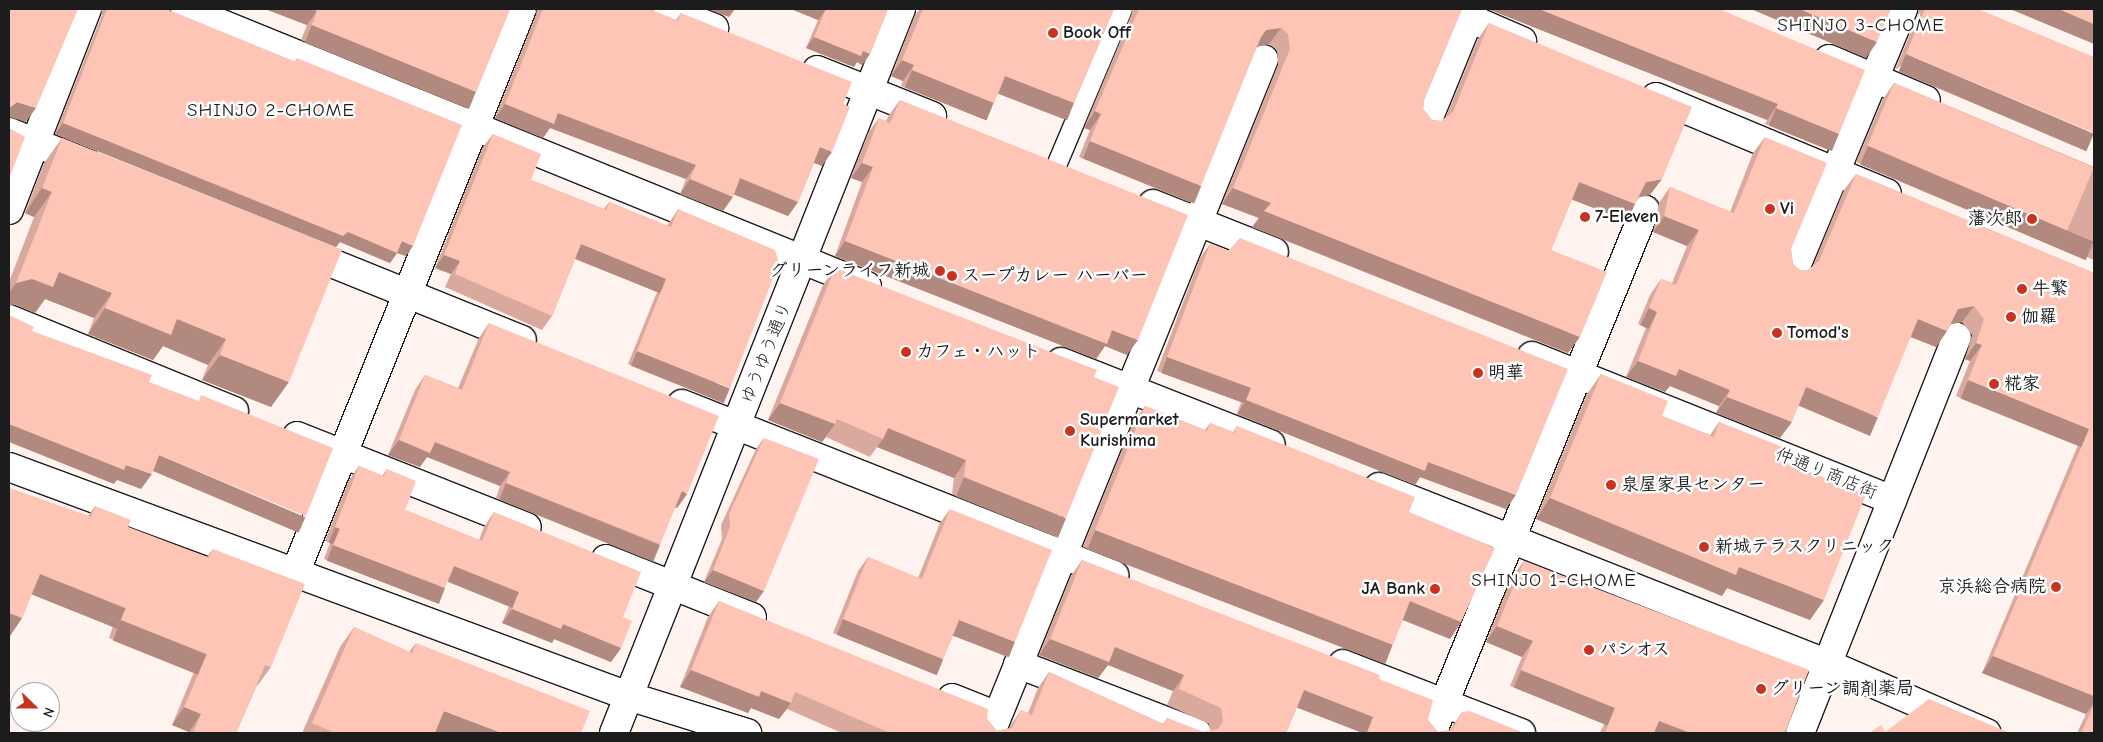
<!DOCTYPE html>
<html>
<head>
<meta charset="utf-8">
<style>
  body { margin:0 }
  #map { position:relative; width:2103px; height:742px; overflow:hidden; background:#fff3f0; font-family:"Comic Neue","Klee One",sans-serif }
  div>[style] { position:absolute }
  .roads { filter:drop-shadow(1px 0 #1c1c1c) drop-shadow(-1px 0 #1c1c1c) drop-shadow(0 1px #1c1c1c) drop-shadow(0 -1px #1c1c1c) }
  .service>* { height:19px; margin:-9.5px; padding:0 9.5px; transform-origin:9.5px; border-radius:9.5px; background:#fff }
  .minor>* { height:28px; margin:-14px; padding:0 14px; transform-origin:14px; border-radius:14px; background:#fff }
  .tertiary>* { height:28px; margin:-14px; padding:0 14px; transform-origin:14px; border-radius:14px; background:#fff }
  .wall>* { inset:0; background:#daa99d }
  .shaded-wall>* { inset:0; background:#b2897f; transform-origin:0 0 }
  .building>* { inset:0; background:#fec4b6; transform-origin:0 0 }
  .dots>* { width:14px; height:14px; translate:-50% -50%; box-sizing:border-box; border:2px solid #fff; border-radius:50% }
  span { translate:-50% -50%; white-space:nowrap; text-align:center; line-height:1.15; -webkit-text-stroke:5px #fff; paint-order:stroke }
  .poi-label { font-size:18px; color:#1c1c1c; font-weight:700 }
  .left { translate:0 -50%; text-align:left }
  .right { translate:-100% -50%; text-align:right }
  .street-label { font-size:18px; color:#1c1c1c }
  .neighbourhood-label { font-size:19px; color:#1c1c1c; letter-spacing:1px }
  .frame { position:absolute; inset:0; border:10px solid #1c1c1c; pointer-events:none }
  .north { position:absolute; left:10px; top:682px; width:50px; height:50px; box-sizing:border-box; background:#fff; border:1px solid #a4a4a4; border-radius:50%; rotate:112deg; font-size:14px; font-weight:700; line-height:20px; text-align:center; color:#1c1c1c }
  .north::after { content:''; display:block; margin:auto; width:18px; height:22px; background:#c8321e; clip-path:polygon(50% 0,100% 100%,50% 72%,0 100%) }
</style>
</head>
<body>
<div id="map">
  <div class="roads">
    <div class="service">
      <div style="left:1056px;top:165px;width:169px;rotate:-67.1deg"></div>
    </div>
    <div class="minor">
      <div style="left:185px;top:9px;width:736px;rotate:22.1deg"></div>
      <div style="left:667px;top:9px;width:51px;rotate:22deg"></div>
      <div style="left:1469px;top:18px;width:58px;rotate:23.5deg"></div>
      <div style="left:1829px;top:59px;width:105px;rotate:22.9deg"></div>
      <div style="left:817px;top:70px;width:124px;rotate:21.8deg"></div>
      <div style="left:1656px;top:97px;width:250px;rotate:22.6deg"></div>
      <div style="left:1427px;top:122px;width:122px;rotate:-67.8deg"></div>
      <div style="left:9px;top:132px;width:85px;rotate:22.1deg"></div>
      <div style="left:1153px;top:204px;width:130px;rotate:21.6deg"></div>
      <div style="left:9px;top:210px;width:216px;rotate:-68.8deg"></div>
      <div style="left:302px;top:251px;width:237px;rotate:22deg"></div>
      <div style="left:1794px;top:271px;width:284px;rotate:-67.4deg"></div>
      <div style="left:9px;top:319px;width:243px;rotate:22.2deg"></div>
      <div style="left:1532px;top:356px;width:388px;rotate:21.8deg"></div>
      <div style="left:1061px;top:362px;width:225px;rotate:21.4deg"></div>
      <div style="left:682px;top:404px;width:465px;rotate:21.6deg"></div>
      <div style="left:297px;top:436px;width:247px;rotate:21.6deg"></div>
      <div style="left:9px;top:467px;width:660px;rotate:20.3deg"></div>
      <div style="left:628px;top:696px;width:125px;rotate:17.3deg"></div>
      <div style="left:1379px;top:487px;width:483px;rotate:21.5deg"></div>
      <div style="left:1828px;top:664px;width:173px;rotate:23.5deg"></div>
      <div style="left:606px;top:559px;width:157px;rotate:21.7deg"></div>
      <div style="left:295px;top:573px;width:608px;rotate:-68.08deg"></div>
      <div style="left:1018px;top:664px;width:192px;rotate:21.1deg"></div>
      <div style="left:1343px;top:664px;width:191px;rotate:21.2deg"></div>
      <div style="left:952px;top:698px;width:48px;rotate:21.8deg"></div>
      <div style="left:991px;top:732px;width:726px;rotate:-67.92deg"></div>
      <div style="left:1432px;top:733px;width:565px;rotate:-67.84deg"></div>
      <div style="left:1800px;top:733px;width:426px;rotate:-68.4deg"></div>
    </div>
    <div class="tertiary">
      <div style="left:614px;top:733px;width:779px;rotate:-68.38deg"></div>
    </div>
  </div>
  <div class="wall">
    <div style="clip-path:polygon(101px 9px,166px 9px,295px 62px,297px 58px,406px 256px,397px 253px,390px 263px,340px 242px,336px 247px,55px 134px,102px 15px)"></div>
    <div style="clip-path:polygon(265px 9px,510px 9px,476px 92px,466px 106px,301px 40px,307px 25px)"></div>
    <div style="clip-path:polygon(537px 9px,649px 9px,676px 20px,681px 13px,843px 104px,822px 166px,814px 163px,798px 202px,788px 216px,734px 194px,723px 211px,680px 194px,686px 179px,550px 128px,543px 138px,495px 118px,536px 15px)"></div>
    <div style="clip-path:polygon(791px 9px,888px 9px,870px 54px,862px 65px,857px 62px,854px 67px,806px 48px,818px 20px)"></div>
    <div style="clip-path:polygon(920px 9px,1114px 9px,1074px 103px,1063px 119px,998px 93px,983px 119px,901px 86px,903px 81px,891px 76px,915px 15px)"></div>
    <div style="clip-path:polygon(1130px 9px,1462px 9px,1424px 100px,1423px 109px,1432px 120px,1441px 121px,1446px 117px,1478px 39px,1489px 23px,1650px 195px,1639px 197px,1635px 204px,1624px 220px,1572px 199px,1551px 250px,1568px 353px,1252px 227px,1259px 218px,1222px 204px,1278px 65px,1277px 50px,1269px 44px,1257px 46px,1189px 202px,1079px 157px,1090px 130px,1084px 128px,1132px 13px)"></div>
    <div style="clip-path:polygon(1488px 9px,1719px 9px,1828px 150px,1765px 124px,1767px 120px)"></div>
    <div style="clip-path:polygon(1918px 9px,1978px 9px,1895px 70px,1918px 15px)"></div>
    <div style="clip-path:polygon(1894px 83px,2094px 167px,2094px 260px,1856px 162px,1883px 99px)"></div>
    <div style="clip-path:polygon(900px 100px,1127px 355px,1105px 346px,1096px 359px,835px 256px,862px 182px,851px 178px,868px 133px,879px 118px,886px 121px,889px 115px)"></div>
    <div style="clip-path:polygon(493px 134px,531px 180px,604px 209px,609px 202px,667px 226px,669px 223px,678px 209px,720px 401px,628px 364px,657px 292px,575px 259px,552px 316px,542px 330px,445px 287px,451px 274px,435px 268px,483px 147px)"></div>
    <div style="clip-path:polygon(1765px 137px,1791px 249px,1793px 264px,1800px 270px,1808px 270px,1813px 266px,1844px 190px,1856px 174px,2094px 273px,2094px 733px,2077px 733px,2086px 714px,1982px 673px,2078px 445px,1956px 396px,1970px 361px,1965px 359px,1972px 335px,1962px 322px,1951px 324px,1947px 331px,1936px 347px,1910px 337px,1867px 433px,1799px 405px,1780px 438px,1716px 413px,1719px 406px,1670px 386px,1665px 392px,1626px 377px,1646px 328px,1638px 324px,1650px 295px,1661px 279px,1672px 283px,1687px 246px,1653px 232px,1659px 203px,1670px 187px,1730px 212px,1753px 153px)"></div>
    <div style="clip-path:polygon(62px 138px,342px 250px,271px 407px,202px 380px,208px 365px,163px 346px,153px 360px,88px 334px,94px 318px,45px 299px,35px 313px,14px 304px,9px 306px,9px 282px,34px 217px,25px 213px,44px 163px)"></div>
    <div style="clip-path:polygon(1210px 244px,1228px 251px,1506px 509px,1420px 477px,1415px 485px,1237px 414px,1241px 402px,1157px 371px,1200px 258px)"></div>
    <div style="clip-path:polygon(835px 268px,1094px 377px,1054px 535px,952px 494px,954px 478px,877px 447px,870px 457px,826px 437px,822px 442px,768px 420px,823px 285px)"></div>
    <div style="clip-path:polygon(489px 323px,687px 494px,677px 508px,675px 507px,660px 544px,650px 559px,496px 498px,500px 486px,427px 457px,420px 467px,388px 455px,415px 390px,425px 375px,458px 388px,479px 338px)"></div>
    <div style="clip-path:polygon(1601px 374px,1662px 416px,1710px 435px,1719px 422px,1779px 460px,1810px 620px,1727px 588px,1722px 596px,1536px 519px,1587px 394px)"></div>
    <div style="clip-path:polygon(1145px 406px,1205px 430px,1210px 423px,1233px 432px,1237px 426px,1409px 512px,1461px 622px,1450px 639px,1403px 620px,1381px 662px,1083px 547px,1133px 423px)"></div>
    <div style="clip-path:polygon(764px 438px,756px 602px,704px 582px,722px 539px,721px 525px,756px 449px)"></div>
    <div style="clip-path:polygon(359px 466px,382px 476px,387px 469px,405px 510px,479px 540px,484px 527px,494px 512px,623px 617px,621px 648px,611px 662px,554px 639px,552px 643px,502px 623px,509px 606px,447px 581px,435px 602px,324px 559px,330px 543px,325px 541px,349px 480px)"></div>
    <div style="clip-path:polygon(9px 488px,88px 516px,95px 506px,128px 527px,207px 557px,213px 549px,271px 667px,258px 685px,257px 685px,236px 733px,188px 733px,189px 732px,172px 725px,194px 672px,109px 638px,113px 626px,32px 593px,22px 618px,10px 636px,9px 636px)"></div>
    <div style="clip-path:polygon(950px 509px,1005px 656px,953px 635px,943px 659px,933px 673px,833px 633px,858px 571px,868px 557px,918px 578px,940px 523px)"></div>
    <div style="clip-path:polygon(1082px 560px,1379px 679px,1428px 720px,1438px 732px,1450px 730px,1462px 712px,1524px 733px,1362px 733px,1297px 707px,1286px 733px,842px 733px,787px 709px,779px 719px,751px 708px,748px 713px,680px 687px,708px 617px,719px 601px,987px 719px,997px 731px,1009px 728px,1021px 710px,1028px 713px,1038px 688px,1049px 672px,1163px 724px,1167px 718px,1203px 732px,1210px 731px,1209px 724px,1167px 705px,1173px 691px,1108px 665px,1098px 678px,1039px 655px,1071px 576px)"></div>
    <div style="clip-path:polygon(1524px 561px,1785px 733px,1600px 733px,1604px 724px,1510px 686px,1522px 657px,1486px 642px,1512px 577px)"></div>
    <div style="clip-path:polygon(354px 627px,409px 652px,416px 643px,435px 733px,302px 733px,340px 647px)"></div>
  </div>
  <div class="shaded-wall">
    <div style="clip-path:polygon(265px 9px,311px 9px,317px 11px,307px 25px)"></div>
    <div style="clip-path:polygon(708px 9px,735px 9px,729px 17px)"></div>
    <div style="clip-path:polygon(791px 9px,826px 9px,818px 20px)"></div>
    <div style="clip-path:polygon(1488px 9px,1539px 9px,1778px 104px,1767px 120px)"></div>
    <div style="clip-path:polygon(1751px 9px,1800px 9px,1877px 42px,1866px 58px)"></div>
    <div style="clip-path:polygon(2010px 9px,2059px 9px,2094px 24px,2094px 44px)"></div>
    <div style="left:312px;top:25px;width:177px;height:19px;rotate:22deg"></div>
    <div style="clip-path:polygon(1281px 28px,1269px 44px,1255px 46px,1250px 53px,1266px 30px)"></div>
    <div style="clip-path:polygon(814px 37px,863px 51px,870px 54px,862px 65px,857px 62px,854px 67px,806px 48px)"></div>
    <div style="left:1906px;top:54px;width:204px;height:19px;rotate:23deg"></div>
    <div style="clip-path:polygon(902px 60px,914px 65px,903px 81px,891px 76px)"></div>
    <div style="left:912px;top:70px;width:88px;height:19px;rotate:22deg"></div>
    <div style="left:1005px;top:76px;width:74px;height:19px;rotate:21deg"></div>
    <div style="clip-path:polygon(17px 102px,36px 108px,26px 122px,9px 117px,9px 108px)"></div>
    <div style="clip-path:polygon(505px 104px,558px 113px,696px 165px,686px 179px,550px 128px,543px 138px,495px 118px)"></div>
    <div style="left:1776px;top:108px;width:68px;height:19px;rotate:22deg"></div>
    <div style="clip-path:polygon(1095px 111px,1101px 114px,1090px 130px,1084px 128px)"></div>
    <div style="clip-path:polygon(63px 123px,348px 232px,402px 241px,413px 246px,406px 256px,397px 253px,390px 263px,340px 242px,336px 247px,55px 134px)"></div>
    <div style="left:1090px;top:141px;width:120px;height:19px;rotate:22deg"></div>
    <div style="left:1868px;top:146px;width:245px;height:20px;rotate:23deg"></div>
    <div style="clip-path:polygon(820px 147px,832px 152px,822px 166px,810px 161px)"></div>
    <div style="clip-path:polygon(862px 163px,873px 167px,862px 182px,851px 178px)"></div>
    <div style="clip-path:polygon(740px 178px,798px 202px,788px 216px,730px 193px)"></div>
    <div style="clip-path:polygon(690px 179px,733px 197px,723px 211px,680px 194px)"></div>
    <div style="clip-path:polygon(1662px 179px,1650px 195px,1635px 198px,1646px 182px)"></div>
    <div style="left:1579px;top:182px;width:60px;height:19px;rotate:21deg"></div>
    <div style="clip-path:polygon(42px 188px,52px 192px,34px 217px,25px 213px)"></div>
    <div style="clip-path:polygon(1233px 188px,1271px 203px,1580px 337px,1568px 353px,1252px 227px,1259px 218px,1222px 204px)"></div>
    <div style="clip-path:polygon(1664px 216px,1699px 230px,1687px 246px,1653px 232px)"></div>
    <div style="clip-path:polygon(845px 241px,1112px 330px,1138px 340px,1127px 355px,1105px 346px,1096px 359px,835px 256px)"></div>
    <div style="left:581px;top:244px;width:92px;height:16px;rotate:22deg"></div>
    <div style="clip-path:polygon(444px 255px,460px 261px,451px 274px,435px 268px)"></div>
    <div style="clip-path:polygon(59px 272px,112px 293px,94px 318px,45px 299px,35px 313px,14px 304px,9px 306px,9px 293px,16px 283px)"></div>
    <div style="clip-path:polygon(1974px 306px,1962px 322px,1947px 325px,1958px 309px)"></div>
    <div style="clip-path:polygon(105px 308px,177px 319px,226px 339px,208px 365px,163px 346px,153px 360px,88px 334px)"></div>
    <div style="left:1649px;top:308px;width:9px;height:19px;rotate:27deg"></div>
    <div style="clip-path:polygon(1918px 319px,1947px 331px,1936px 347px,1906px 335px)"></div>
    <div style="clip-path:polygon(1976px 343px,1982px 345px,1970px 361px,1965px 359px)"></div>
    <div style="left:637px;top:351px;width:100px;height:16px;rotate:22deg"></div>
    <div style="clip-path:polygon(220px 355px,289px 382px,271px 407px,202px 380px)"></div>
    <div style="left:1167px;top:357px;width:90px;height:17px;rotate:20deg"></div>
    <div style="clip-path:polygon(1638px 361px,1679px 369px,1730px 390px,1719px 406px,1670px 386px,1665px 392px,1626px 377px)"></div>
    <div style="left:1968px;top:380px;width:131px;height:20px;rotate:22deg"></div>
    <div style="left:1806px;top:387px;width:78px;height:20px;rotate:23deg"></div>
    <div style="clip-path:polygon(1727px 397px,1792px 422px,1780px 438px,1716px 413px)"></div>
    <div style="clip-path:polygon(1246px 400px,1428px 462px,1516px 495px,1506px 509px,1420px 477px,1415px 485px,1237px 414px)"></div>
    <div style="clip-path:polygon(780px 403px,835px 424px,822px 442px,768px 420px)"></div>
    <div style="clip-path:polygon(9px 424px,126px 465px,152px 474px,141px 489px,117px 480px,114px 484px,9px 442px)"></div>
    <div style="clip-path:polygon(888px 428px,966px 460px,954px 478px,877px 447px,883px 439px)"></div>
    <div style="clip-path:polygon(399px 440px,435px 442px,510px 472px,500px 486px,427px 457px,420px 467px,388px 455px)"></div>
    <div style="left:159px;top:455px;width:159px;height:17px;rotate:23deg"></div>
    <div style="left:964px;top:477px;width:110px;height:21px;rotate:22deg"></div>
    <div style="left:506px;top:483px;width:166px;height:18px;rotate:22deg"></div>
    <div style="clip-path:polygon(682px 491px,687px 494px,677px 508px,671px 506px)"></div>
    <div style="clip-path:polygon(1550px 498px,1739px 567px,1824px 600px,1810px 620px,1727px 588px,1722px 596px,1536px 519px)"></div>
    <div style="left:335px;top:527px;width:5px;height:17px;rotate:22deg"></div>
    <div style="left:1095px;top:530px;width:319px;height:21px;rotate:21deg"></div>
    <div style="left:333px;top:545px;width:120px;height:17px;rotate:21deg"></div>
    <div style="left:454px;top:566px;width:70px;height:17px;rotate:22deg"></div>
    <div style="clip-path:polygon(713px 570px,764px 591px,756px 602px,704px 582px)"></div>
    <div style="left:40px;top:574px;width:92px;height:22px;rotate:22deg"></div>
    <div style="clip-path:polygon(1410px 601px,1461px 622px,1450px 639px,1398px 618px)"></div>
    <div style="clip-path:polygon(512px 609px,563px 624px,621px 648px,611px 662px,554px 639px,552px 643px,502px 623px)"></div>
    <div style="clip-path:polygon(9px 613px,22px 618px,10px 636px,9px 636px)"></div>
    <div style="left:843px;top:619px;width:108px;height:17px;rotate:22deg"></div>
    <div style="left:121px;top:620px;width:92px;height:22px;rotate:22deg"></div>
    <div style="left:959px;top:620px;width:60px;height:17px;rotate:21deg"></div>
    <div style="clip-path:polygon(1497px 626px,1533px 641px,1522px 657px,1486px 642px)"></div>
    <div style="clip-path:polygon(1050px 639px,1115px 647px,1184px 675px,1173px 691px,1108px 665px,1098px 678px,1039px 655px)"></div>
    <div style="clip-path:polygon(1993px 656px,2094px 696px,2094px 703px,2086px 714px,1982px 673px)"></div>
    <div style="clip-path:polygon(691px 670px,761px 691px,791px 703px,779px 719px,751px 708px,748px 713px,680px 687px)"></div>
    <div style="left:1521px;top:670px;width:101px;height:19px;rotate:22deg"></div>
    <div style="left:1304px;top:690px;width:74px;height:19px;rotate:21deg"></div>
    <div style="clip-path:polygon(184px 707px,201px 714px,189px 732px,172px 725px)"></div>
    <div style="clip-path:polygon(444px 711px,502px 733px,437px 733px,430px 731px)"></div>
    <div style="clip-path:polygon(1659px 721px,1691px 733px,1650px 733px)"></div>
  </div>
  <div class="building">
    <div style="clip-path:polygon(9px 9px,78px 9px,36px 108px,17px 102px,9px 108px)"></div>
    <div style="clip-path:polygon(107px 9px,166px 9px,296px 62px,297px 58px,462px 125px,413px 246px,402px 241px,397px 253px,348px 232px,343px 236px,63px 123px)"></div>
    <div style="clip-path:polygon(311px 9px,510px 9px,476px 92px,312px 25px,317px 11px)"></div>
    <div style="clip-path:polygon(543px 9px,649px 9px,678px 21px,681px 13px,852px 82px,843px 104px,850px 107px,832px 152px,820px 147px,798px 202px,740px 178px,733px 197px,690px 179px,696px 165px,558px 113px,554px 124px,505px 104px)"></div>
    <div style="clip-path:polygon(826px 9px,888px 9px,870px 54px,863px 51px,861px 56px,814px 37px)"></div>
    <div style="clip-path:polygon(923px 9px,1114px 9px,1074px 103px,1005px 76px,994px 103px,912px 70px,914px 65px,902px 60px)"></div>
    <div style="clip-path:polygon(1139px 9px,1462px 9px,1424px 100px,1423px 109px,1432px 120px,1441px 121px,1453px 112px,1489px 23px,1692px 107px,1662px 179px,1646px 182px,1635px 204px,1579px 182px,1551px 250px,1607px 272px,1580px 337px,1264px 211px,1271px 203px,1233px 188px,1290px 49px,1288px 34px,1281px 28px,1266px 30px,1261px 37px,1201px 186px,1090px 141px,1101px 114px,1095px 111px)"></div>
    <div style="clip-path:polygon(1539px 9px,1719px 9px,1865px 70px,1839px 134px,1776px 108px,1778px 104px)"></div>
    <div style="clip-path:polygon(1800px 9px,1891px 9px,1877px 42px)"></div>
    <div style="clip-path:polygon(1925px 9px,1978px 9px,2094px 57px,2094px 133px,1906px 54px)"></div>
    <div style="clip-path:polygon(2059px 9px,2094px 9px,2094px 24px)"></div>
    <div style="left:1894px;top:83px;width:217px;height:68px;rotate:23deg"></div>
    <div style="clip-path:polygon(900px 100px,1188px 215px,1138px 340px,1112px 330px,1107px 344px,845px 241px,873px 167px,862px 163px,879px 118px,890px 123px)"></div>
    <div style="clip-path:polygon(9px 128px,25px 137px,9px 179px)"></div>
    <div style="clip-path:polygon(493px 134px,541px 154px,531px 180px,606px 210px,609px 202px,671px 227px,678px 209px,775px 250px,779px 263px,730px 388px,637px 351px,666px 279px,581px 244px,552px 316px,455px 274px,460px 261px,444px 255px)"></div>
    <div style="clip-path:polygon(1765px 137px,1827px 163px,1791px 249px,1793px 264px,1800px 270px,1808px 270px,1819px 261px,1856px 174px,2094px 273px,2094px 696px,1993px 656px,2089px 429px,1968px 380px,1982px 345px,1976px 343px,1984px 319px,1974px 306px,1958px 309px,1947px 331px,1918px 319px,1878px 417px,1806px 387px,1792px 422px,1727px 397px,1730px 390px,1679px 369px,1676px 376px,1638px 361px,1657px 312px,1649px 308px,1661px 279px,1676px 285px,1699px 230px,1664px 216px,1670px 187px,1734px 213px)"></div>
    <div style="clip-path:polygon(62px 138px,342px 250px,289px 382px,220px 355px,226px 339px,177px 319px,171px 335px,105px 308px,112px 293px,59px 272px,53px 287px,32px 279px,16px 283px,52px 192px,42px 188px)"></div>
    <div style="clip-path:polygon(1240px 238px,1568px 369px,1516px 495px,1428px 462px,1425px 471px,1246px 400px,1251px 388px,1167px 357px,1210px 244px,1228px 251px)"></div>
    <div style="clip-path:polygon(835px 268px,1097px 370px,1094px 377px,1119px 387px,1066px 518px,964px 477px,966px 460px,888px 428px,883px 439px,837px 419px,835px 424px,780px 403px)"></div>
    <div style="clip-path:polygon(9px 315px,34px 327px,32px 331px,152px 375px,149px 382px,199px 401px,201px 395px,333px 448px,306px 516px,159px 455px,152px 474px,126px 465px,124px 470px,9px 424px)"></div>
    <div style="clip-path:polygon(489px 323px,719px 416px,687px 494px,682px 491px,660px 544px,506px 483px,510px 472px,435px 442px,430px 453px,399px 440px,425px 375px,462px 390px)"></div>
    <div style="clip-path:polygon(1601px 374px,1668px 401px,1662px 416px,1714px 437px,1719px 422px,1783px 447px,1779px 460px,1866px 494px,1824px 600px,1739px 567px,1736px 575px,1550px 498px)"></div>
    <div style="clip-path:polygon(1145px 406px,1207px 431px,1210px 423px,1234px 433px,1237px 426px,1415px 497px,1409px 512px,1495px 548px,1461px 622px,1410px 601px,1393px 645px,1095px 530px)"></div>
    <div style="clip-path:polygon(764px 438px,819px 459px,764px 591px,713px 570px,730px 527px,729px 514px)"></div>
    <div style="clip-path:polygon(359px 466px,384px 476px,387px 469px,416px 481px,405px 510px,482px 541px,494px 512px,641px 572px,623px 617px,632px 621px,621px 648px,563px 624px,561px 629px,512px 609px,519px 592px,454px 566px,445px 588px,333px 545px,340px 529px,335px 527px)"></div>
    <div style="clip-path:polygon(9px 488px,91px 517px,95px 506px,131px 520px,128px 527px,209px 558px,213px 549px,305px 584px,271px 667px,265px 665px,236px 733px,193px 733px,201px 714px,184px 707px,207px 654px,121px 620px,126px 608px,40px 574px,22px 618px,9px 613px)"></div>
    <div style="clip-path:polygon(950px 509px,1052px 550px,1015px 642px,959px 620px,943px 659px,843px 619px,868px 557px,922px 579px)"></div>
    <div style="clip-path:polygon(1082px 560px,1380px 675px,1379px 679px,1433px 700px,1428px 720px,1438px 732px,1452px 730px,1462px 712px,1470px 711px,1524px 733px,1367px 733px,1373px 717px,1304px 690px,1286px 733px,890px 733px,795px 692px,791px 703px,761px 691px,759px 697px,691px 670px,719px 601px,988px 709px,987px 719px,997px 731px,1012px 728px,1021px 710px,1032px 715px,1049px 672px,1164px 724px,1167px 718px,1203px 732px,1218px 729px,1223px 722px,1221px 708px,1179px 689px,1184px 675px,1115px 647px,1109px 662px,1050px 639px)"></div>
    <div style="clip-path:polygon(1524px 561px,1809px 670px,1785px 733px,1691px 733px,1659px 721px,1654px 733px,1605px 733px,1615px 708px,1521px 670px,1533px 641px,1497px 626px)"></div>
    <div style="clip-path:polygon(354px 627px,412px 653px,416px 643px,590px 711px,581px 733px,502px 733px,444px 711px,435px 733px,335px 733px,312px 723px)"></div>
    <div style="clip-path:polygon(1929px 699px,2010px 733px,1869px 733px,1881px 725px,1885px 732px)"></div>
    <div style="clip-path:polygon(2094px 705px,2094px 733px,2081px 733px)"></div>
  </div>
  <div class="dots">
    <div style="left:1053px;top:33px;background:#c8321e"></div>
    <div style="left:1770px;top:209px;background:#c8321e"></div>
    <div style="left:1585px;top:217px;background:#c8321e"></div>
    <div style="left:2032px;top:219px;background:#c8321e"></div>
    <div style="left:940px;top:271px;background:#c8321e"></div>
    <div style="left:952px;top:276px;background:#c8321e"></div>
    <div style="left:2022px;top:289px;background:#c8321e"></div>
    <div style="left:2011px;top:317px;background:#c8321e"></div>
    <div style="left:1777px;top:333px;background:#c8321e"></div>
    <div style="left:906px;top:352px;background:#c8321e"></div>
    <div style="left:1478px;top:373px;background:#c8321e"></div>
    <div style="left:1994px;top:384px;background:#c8321e"></div>
    <div style="left:1070px;top:431px;background:#c8321e"></div>
    <div style="left:1611px;top:485px;background:#c8321e"></div>
    <div style="left:1704px;top:547px;background:#c8321e"></div>
    <div style="left:2056px;top:587px;background:#c8321e"></div>
    <div style="left:1435px;top:589px;background:#c8321e"></div>
    <div style="left:1589px;top:650px;background:#c8321e"></div>
    <div style="left:1761px;top:689px;background:#c8321e"></div>
  </div>
  <div class="poi-label">
    <span class="left" style="left:1063px;top:33px">Book Off</span>
    <span class="left" style="left:1780px;top:209px">Vi</span>
    <span class="left" style="left:1595px;top:217px">7-Eleven</span>
    <span class="right" style="left:2022px;top:219px">藩次郎</span>
    <span class="right" style="left:930px;top:271px">グリーンライフ新城</span>
    <span class="left" style="left:962px;top:276px">スープカレー ハーバー</span>
    <span class="left" style="left:2032px;top:289px">牛繁</span>
    <span class="left" style="left:2021px;top:317px">伽羅</span>
    <span class="left" style="left:1787px;top:333px">Tomod's</span>
    <span class="left" style="left:916px;top:352px">カフェ・ハット</span>
    <span class="left" style="left:1488px;top:373px">明華</span>
    <span class="left" style="left:2004px;top:384px">糀家</span>
    <span class="left" style="left:1080px;top:431px">Supermarket<br>Kurishima</span>
    <span class="left" style="left:1621px;top:485px">泉屋家具センター</span>
    <span class="left" style="left:1715px;top:547px">新城テラスクリニック</span>
    <span class="right" style="left:2046px;top:587px">京浜総合病院</span>
    <span class="right" style="left:1425px;top:589px">JA Bank</span>
    <span class="left" style="left:1599px;top:650px">パシオス</span>
    <span class="left" style="left:1771px;top:689px">グリーン調剤薬局</span>
  </div>
  <div class="street-label">
    <span style="left:767px;top:353px;rotate:-68deg">ゆうゆう通り</span>
    <span style="left:1826px;top:474px;rotate:22deg">仲通り商店街</span>
  </div>
  <div class="neighbourhood-label">
    <span style="left:1861px;top:26px">SHINJO 3-CHOME</span>
    <span style="left:271px;top:111px">SHINJO 2-CHOME</span>
    <span style="left:1554px;top:581px">SHINJO 1-CHOME</span>
  </div>
  <div class="frame"></div>
  <div class="north">N</div>
</div>
</body>
</html>
